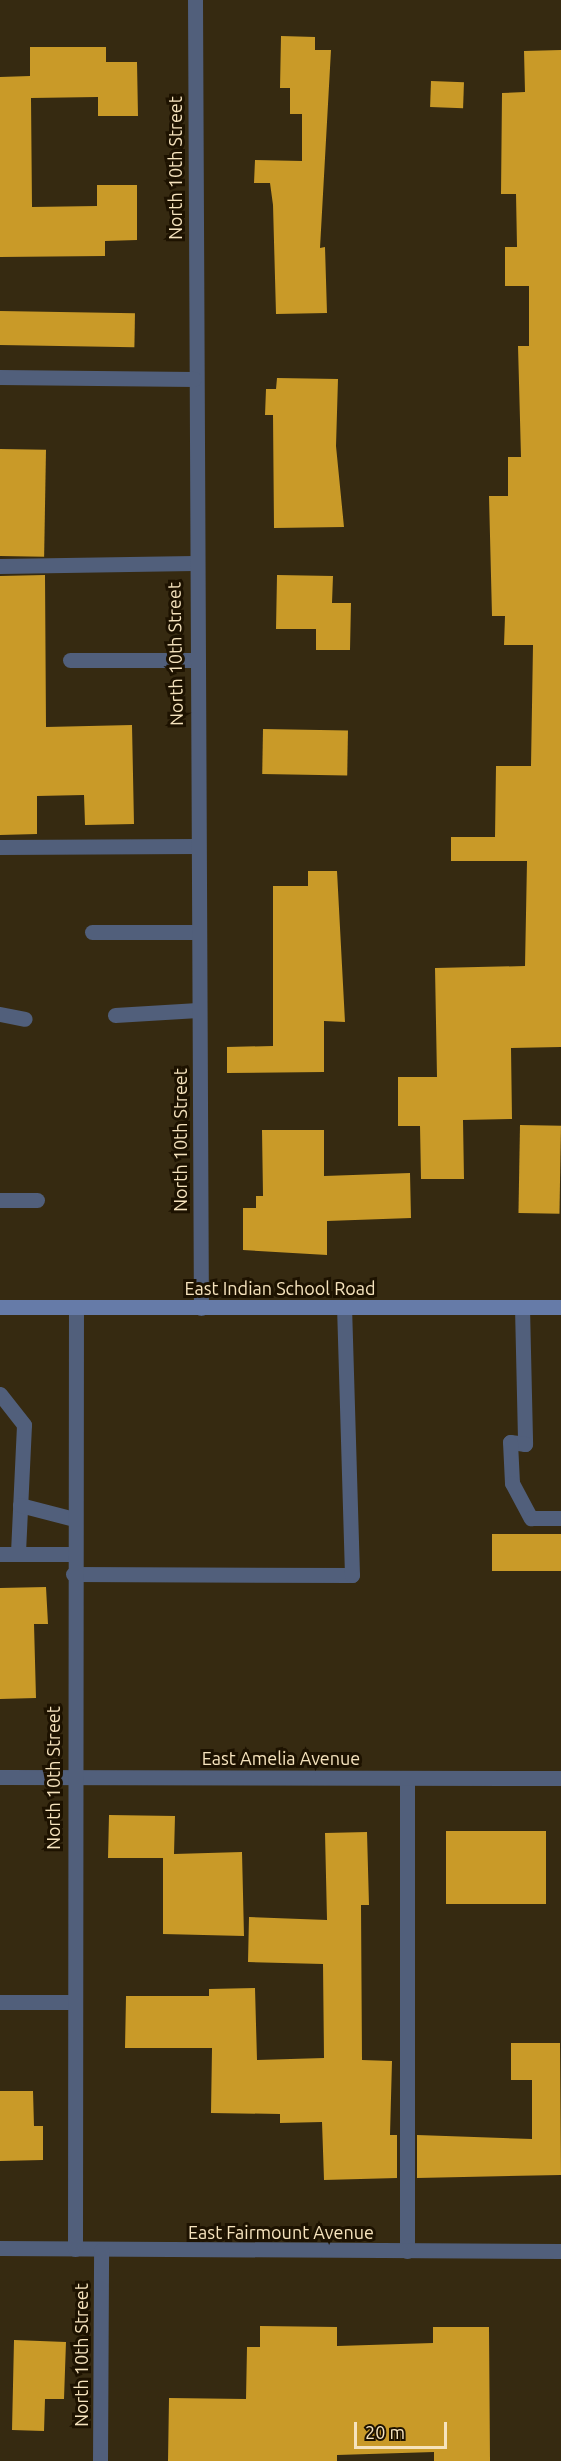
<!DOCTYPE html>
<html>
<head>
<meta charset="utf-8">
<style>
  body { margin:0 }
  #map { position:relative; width:561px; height:2461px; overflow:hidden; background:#362a11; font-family:Ubuntu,sans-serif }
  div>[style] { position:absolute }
  .building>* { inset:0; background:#c99a28; transform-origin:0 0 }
  .service>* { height:15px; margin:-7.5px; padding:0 7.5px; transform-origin:7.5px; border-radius:7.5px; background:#515f7b }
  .minor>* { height:15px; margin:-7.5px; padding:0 7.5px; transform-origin:7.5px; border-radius:7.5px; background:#515f7b }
  .secondary>* { height:15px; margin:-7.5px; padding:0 7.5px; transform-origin:7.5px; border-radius:7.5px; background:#667ba8 }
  span { translate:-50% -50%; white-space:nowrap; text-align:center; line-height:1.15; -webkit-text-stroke:6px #1d1200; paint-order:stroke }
  .street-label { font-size:18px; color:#f6e3bd }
  .scale { position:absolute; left:354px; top:2422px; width:93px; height:27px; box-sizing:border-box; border:3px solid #f6e3bd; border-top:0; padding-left:8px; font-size:18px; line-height:21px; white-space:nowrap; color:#f6e3bd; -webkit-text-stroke:4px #1d1200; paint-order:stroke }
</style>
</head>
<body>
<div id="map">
  <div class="building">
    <div style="clip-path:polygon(281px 36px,315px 37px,315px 50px,331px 50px,320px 248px,325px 247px,327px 313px,276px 314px,273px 205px,270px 183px,254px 183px,255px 160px,302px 161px,302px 114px,290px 114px,290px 88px,280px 88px)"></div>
    <div style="clip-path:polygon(30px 47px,106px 47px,106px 62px,137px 62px,138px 116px,98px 116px,98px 97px,31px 98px,32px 207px,97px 206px,97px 185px,137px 185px,137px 240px,105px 241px,105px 256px,0 257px,0 77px,30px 76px)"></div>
    <div style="clip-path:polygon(561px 50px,561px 1047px,511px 1048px,512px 1119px,463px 1120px,464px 1179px,421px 1179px,420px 1126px,398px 1126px,398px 1077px,437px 1077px,435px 968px,525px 966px,527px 861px,451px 861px,451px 837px,495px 837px,496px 766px,531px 766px,533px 645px,504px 645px,505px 616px,492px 616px,489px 496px,508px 496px,508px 457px,521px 457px,518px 346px,529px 346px,529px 286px,505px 286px,505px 247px,517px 247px,516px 194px,501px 194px,502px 93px,525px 92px,524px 51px)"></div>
    <div style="left:431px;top:81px;width:33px;height:26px;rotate:2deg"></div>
    <div style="left:0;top:311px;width:135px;height:34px;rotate:1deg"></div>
    <div style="clip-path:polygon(277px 378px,338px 379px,336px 446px,344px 527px,274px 528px,273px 415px,265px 415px,266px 389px,276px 389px)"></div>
    <div style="left:0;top:449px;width:46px;height:107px;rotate:1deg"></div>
    <div style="clip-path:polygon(45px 575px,46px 727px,132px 725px,134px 824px,85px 825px,84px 795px,37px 796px,37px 834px,0 835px,0 576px)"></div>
    <div style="clip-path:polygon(277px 575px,333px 576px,332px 603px,351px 603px,350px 650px,316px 650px,316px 629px,276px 629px)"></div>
    <div style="left:263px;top:729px;width:85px;height:45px;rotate:1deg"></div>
    <div style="clip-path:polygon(308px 871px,337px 871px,345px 1022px,324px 1021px,324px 1072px,227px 1073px,227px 1047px,273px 1046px,273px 886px,308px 886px)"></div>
    <div style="left:520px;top:1125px;width:41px;height:88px;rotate:1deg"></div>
    <div style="clip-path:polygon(262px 1130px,324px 1130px,324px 1176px,410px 1173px,411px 1218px,327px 1221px,327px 1255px,243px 1250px,243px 1208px,256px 1208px,256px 1196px,263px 1196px)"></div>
    <div style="left:492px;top:1534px;width:69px;height:37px"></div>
    <div style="clip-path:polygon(46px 1587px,48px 1624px,34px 1624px,36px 1698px,0 1699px,0 1588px)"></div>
    <div style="clip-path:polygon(109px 1815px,175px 1816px,174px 1854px,242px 1852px,244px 1936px,163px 1934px,163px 1858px,108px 1858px)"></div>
    <div style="left:446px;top:1831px;width:100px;height:73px"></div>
    <div style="clip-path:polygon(367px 1832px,369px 1905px,361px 1905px,362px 2060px,392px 2061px,390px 2135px,397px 2135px,397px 2178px,324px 2180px,322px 2122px,280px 2123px,280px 2114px,211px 2113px,212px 2048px,125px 2048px,126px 1996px,209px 1996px,209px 1989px,255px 1988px,257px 2060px,324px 2058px,323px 1964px,248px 1962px,249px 1917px,327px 1920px,325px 1833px)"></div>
    <div style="clip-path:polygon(511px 2043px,560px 2043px,561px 2175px,417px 2178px,417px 2135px,532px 2139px,532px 2080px,511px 2080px)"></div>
    <div style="clip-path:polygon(0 2091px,33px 2091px,34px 2126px,43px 2126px,43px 2160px,0 2161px)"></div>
    <div style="clip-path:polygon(260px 2326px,337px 2327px,337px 2346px,433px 2343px,433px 2327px,489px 2327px,490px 2461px,434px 2461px,434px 2452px,337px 2455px,337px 2461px,168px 2461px,169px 2398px,246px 2399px,247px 2347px,260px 2347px)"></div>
    <div style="clip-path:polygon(14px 2340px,66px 2342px,64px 2399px,45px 2399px,44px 2431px,12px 2430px)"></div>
  </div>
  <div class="service">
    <div style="left:0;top:566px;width:194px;rotate:-0.9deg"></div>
    <div style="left:70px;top:660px;width:125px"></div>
    <div style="left:0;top:847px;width:197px;rotate:-0.3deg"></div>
    <div style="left:92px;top:932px;width:105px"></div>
    <div style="left:0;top:1014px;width:25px;rotate:11deg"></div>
    <div style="left:115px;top:1015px;width:83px;rotate:-3.4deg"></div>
    <div style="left:0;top:1200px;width:37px"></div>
    <div style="left:522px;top:1307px;width:137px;rotate:88.7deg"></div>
    <div style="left:525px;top:1444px;width:15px;rotate:-172deg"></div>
    <div style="left:510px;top:1442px;width:41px;rotate:87.2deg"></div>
    <div style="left:512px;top:1483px;width:40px;rotate:62deg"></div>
    <div style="left:531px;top:1518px;width:30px"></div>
    <div style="left:0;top:1394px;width:39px;rotate:52deg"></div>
    <div style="left:24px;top:1425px;width:129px;rotate:92.7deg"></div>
    <div style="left:20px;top:1505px;width:56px;rotate:14.5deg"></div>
    <div style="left:0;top:1554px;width:74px"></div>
    <div style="left:73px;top:1574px;width:279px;rotate:0.2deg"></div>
    <div style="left:352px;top:1575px;width:268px;rotate:-91.7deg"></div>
    <div style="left:407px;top:1778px;width:473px;rotate:90deg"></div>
    <div style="left:0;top:2002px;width:73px"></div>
  </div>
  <div class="minor">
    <div style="left:195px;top:0;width:1308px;rotate:89.74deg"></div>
    <div style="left:0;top:377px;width:194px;rotate:0.6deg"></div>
    <div style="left:0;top:1777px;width:561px;rotate:0.1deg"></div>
    <div style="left:0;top:2248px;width:561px;rotate:0.31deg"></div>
    <div style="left:75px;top:2249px;width:942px;rotate:-89.94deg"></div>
    <div style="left:100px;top:2461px;width:211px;rotate:-89.7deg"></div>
  </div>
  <div class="secondary">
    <div style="left:0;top:1307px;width:561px"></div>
  </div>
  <div class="street-label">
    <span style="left:175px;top:168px;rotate:-90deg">North 10th Street</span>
    <span style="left:175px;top:654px;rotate:-91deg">North 10th Street</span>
    <span style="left:180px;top:1140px;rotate:-90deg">North 10th Street</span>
    <span style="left:280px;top:1288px">East Indian School Road</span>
    <span style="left:281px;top:1758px">East Amelia Avenue</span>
    <span style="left:53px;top:1778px;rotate:-90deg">North 10th Street</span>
    <span style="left:281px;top:2232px">East Fairmount Avenue</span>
    <span style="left:81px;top:2355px;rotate:-90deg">North 10th Street</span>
  </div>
  <div class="scale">20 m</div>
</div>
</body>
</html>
